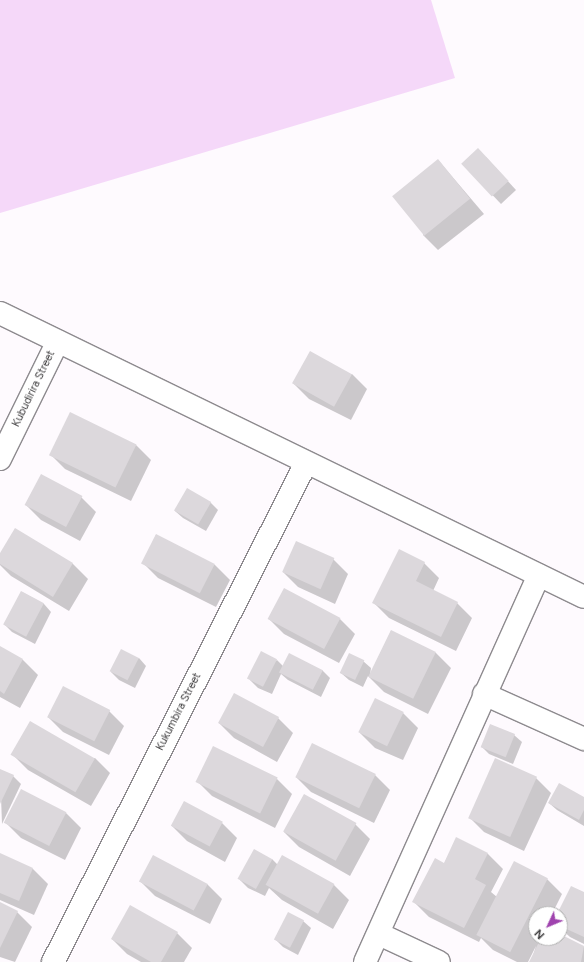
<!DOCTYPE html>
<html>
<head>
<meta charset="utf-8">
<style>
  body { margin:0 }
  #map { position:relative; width:584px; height:962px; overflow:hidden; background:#fefafe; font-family:Figtree,sans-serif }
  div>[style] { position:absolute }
  .green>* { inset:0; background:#f5d8f9 }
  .shadow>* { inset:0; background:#0003 }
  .building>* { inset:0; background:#dcd8dc; transform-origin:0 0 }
  .roads { filter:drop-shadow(1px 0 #8e8b8f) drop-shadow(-1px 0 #8e8b8f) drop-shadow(0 1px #8e8b8f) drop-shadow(0 -1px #8e8b8f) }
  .street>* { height:22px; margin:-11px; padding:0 11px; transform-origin:11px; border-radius:11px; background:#fff }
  span { translate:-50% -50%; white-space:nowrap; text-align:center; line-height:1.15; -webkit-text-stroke:3px #fff; paint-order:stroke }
  .street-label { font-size:11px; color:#3c3b3c }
  .north { position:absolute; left:528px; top:906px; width:40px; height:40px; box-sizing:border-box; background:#fff; border:1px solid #b1b1b1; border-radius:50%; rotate:226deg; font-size:11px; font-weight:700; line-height:16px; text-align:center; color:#3c3b3c }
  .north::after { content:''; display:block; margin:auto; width:14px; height:18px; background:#9f43ae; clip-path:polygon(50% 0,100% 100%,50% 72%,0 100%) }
</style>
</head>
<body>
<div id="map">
  <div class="green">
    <div style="clip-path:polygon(0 0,431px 0,455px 78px,0 213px)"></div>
  </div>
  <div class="shadow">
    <div style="clip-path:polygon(486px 157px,516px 190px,501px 204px,463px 164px)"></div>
    <div style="clip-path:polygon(438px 160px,484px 214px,438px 250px,423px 235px)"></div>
    <div style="clip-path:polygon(352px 374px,367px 389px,351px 420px,309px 399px,294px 384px)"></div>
    <div style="clip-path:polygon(136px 445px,151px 460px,131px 501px,65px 469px,50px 454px)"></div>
    <div style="clip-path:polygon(187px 490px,211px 503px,218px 510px,206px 531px,183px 518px,175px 511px)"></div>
    <div style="clip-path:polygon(81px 497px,96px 512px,80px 541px,41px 520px,26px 505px)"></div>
    <div style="clip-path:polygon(15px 529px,73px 564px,88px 579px,69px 611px,11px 576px,0 565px,0 555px)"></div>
    <div style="clip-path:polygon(156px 535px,215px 565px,230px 580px,216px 607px,158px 578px,143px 563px)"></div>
    <div style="clip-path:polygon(333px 559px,348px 574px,335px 604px,298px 587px,283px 572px)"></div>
    <div style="clip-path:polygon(424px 563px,439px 578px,433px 591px,457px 603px,472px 618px,456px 651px,389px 618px,374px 603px)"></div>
    <div style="clip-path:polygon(22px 592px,44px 604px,51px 612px,35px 644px,12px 632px,4px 624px)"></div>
    <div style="clip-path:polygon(269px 619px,340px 619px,355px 634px,339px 663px,284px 634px)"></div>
    <div style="clip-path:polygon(391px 631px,436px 653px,451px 668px,428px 714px,384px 692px,368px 676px,363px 687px,349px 680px,341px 673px,363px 661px,371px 668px,370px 675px)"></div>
    <div style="clip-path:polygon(0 648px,23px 660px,38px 675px,20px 708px,0 697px)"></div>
    <div style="clip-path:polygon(139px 658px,146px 666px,135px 688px,119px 680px,111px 672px)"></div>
    <div style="clip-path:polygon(277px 660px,283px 666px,322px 670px,330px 678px,321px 697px,288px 680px,281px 674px,272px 694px,258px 688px,250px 680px)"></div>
    <div style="clip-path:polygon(109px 711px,124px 726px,109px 755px,63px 732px,48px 717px)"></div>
    <div style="clip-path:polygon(403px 713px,418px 728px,403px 760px,375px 748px,360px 733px)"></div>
    <div style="clip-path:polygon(278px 718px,293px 733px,277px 762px,234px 738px,219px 723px)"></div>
    <div style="clip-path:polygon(514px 735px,522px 742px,513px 764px,489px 754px,481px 746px)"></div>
    <div style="clip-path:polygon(13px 755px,95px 758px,110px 773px,91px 806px,28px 770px)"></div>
    <div style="clip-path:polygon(0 770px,13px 776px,21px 784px,2px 824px)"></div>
    <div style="clip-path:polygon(375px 775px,390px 790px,374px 823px,311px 792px,296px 777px)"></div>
    <div style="clip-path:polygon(536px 778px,551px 793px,524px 851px,484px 832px,469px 817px)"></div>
    <div style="clip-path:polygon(277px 779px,292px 794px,275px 828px,212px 796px,197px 781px)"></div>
    <div style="clip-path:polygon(584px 798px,584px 826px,557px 810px,549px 803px)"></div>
    <div style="clip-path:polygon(66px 813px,81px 828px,65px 860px,21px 838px,6px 823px)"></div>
    <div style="clip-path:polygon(222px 823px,237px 838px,225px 862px,187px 841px,172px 826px)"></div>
    <div style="clip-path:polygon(355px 824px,370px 839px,350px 876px,299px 847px,284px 832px)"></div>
    <div style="clip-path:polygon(457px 839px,488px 854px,503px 869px,491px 892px,497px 897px,547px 879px,562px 894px,552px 914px,536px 914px,536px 938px,560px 938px,560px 935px,584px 947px,584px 962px,531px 962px,536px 946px,528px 962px,517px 962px,493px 950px,481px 938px,479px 942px,429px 917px,414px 902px,444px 864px)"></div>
    <div style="clip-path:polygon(0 854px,33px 869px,48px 884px,34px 915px,0 900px)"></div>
    <div style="clip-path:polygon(283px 857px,334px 885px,349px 900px,333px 929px,282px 900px,269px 888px,265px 896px,248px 888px,240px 880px,272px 859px,278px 865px)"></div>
    <div style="clip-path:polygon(140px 881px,207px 884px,222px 899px,210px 924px,155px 896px)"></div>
    <div style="clip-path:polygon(584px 894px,584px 944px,570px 937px,560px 928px,559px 914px)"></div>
    <div style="clip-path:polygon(0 903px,17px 912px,32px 927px,15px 962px,0 957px)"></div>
    <div style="clip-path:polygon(303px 921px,311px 928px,298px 955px,283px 947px,275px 939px)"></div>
    <div style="clip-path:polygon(177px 933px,192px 948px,184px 962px,141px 962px,127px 954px,112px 939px)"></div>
  </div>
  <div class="building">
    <div style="left:478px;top:148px;width:45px;height:23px;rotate:47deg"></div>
    <div style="left:438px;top:159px;width:51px;height:59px;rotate:51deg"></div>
    <div style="left:310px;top:351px;width:48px;height:37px;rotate:29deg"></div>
    <div style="left:70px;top:412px;width:74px;height:48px;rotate:26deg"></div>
    <div style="left:41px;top:474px;width:47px;height:35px;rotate:28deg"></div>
    <div style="left:187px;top:488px;width:28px;height:26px;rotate:30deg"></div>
    <div style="clip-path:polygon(15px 528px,73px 563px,53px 597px,0 564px,0 553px)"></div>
    <div style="left:156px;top:534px;width:66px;height:33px;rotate:27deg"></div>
    <div style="left:296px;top:541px;width:42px;height:34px;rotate:24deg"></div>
    <div style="clip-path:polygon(399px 549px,425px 562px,416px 581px,458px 602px,441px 637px,372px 603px)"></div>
    <div style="left:284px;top:588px;width:64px;height:35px;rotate:28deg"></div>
    <div style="left:21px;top:591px;width:26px;height:38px;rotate:28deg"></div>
    <div style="left:391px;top:630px;width:50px;height:52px;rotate:26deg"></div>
    <div style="clip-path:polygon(0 646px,23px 659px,4px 694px,0 691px)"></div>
    <div style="left:121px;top:649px;width:20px;height:25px;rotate:27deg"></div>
    <div style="left:261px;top:651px;width:18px;height:31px;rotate:27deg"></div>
    <div style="left:289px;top:653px;width:38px;height:22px;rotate:27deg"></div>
    <div style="left:349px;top:653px;width:17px;height:22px;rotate:25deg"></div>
    <div style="left:63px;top:686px;width:53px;height:35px;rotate:27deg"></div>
    <div style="left:234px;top:693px;width:51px;height:34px;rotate:28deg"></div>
    <div style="left:375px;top:698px;width:32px;height:38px;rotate:26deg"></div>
    <div style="left:30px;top:721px;width:75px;height:39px;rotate:30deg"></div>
    <div style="left:490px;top:724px;width:27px;height:25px;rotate:22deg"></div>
    <div style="left:312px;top:743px;width:71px;height:38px;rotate:26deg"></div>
    <div style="left:213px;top:746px;width:72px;height:40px;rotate:26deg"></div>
    <div style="left:495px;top:758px;width:46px;height:66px;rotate:24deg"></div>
    <div style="clip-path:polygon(0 769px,14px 775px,0 804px)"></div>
    <div style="clip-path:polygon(559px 783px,584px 797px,584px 810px,579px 820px,548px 803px)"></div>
    <div style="left:21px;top:789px;width:51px;height:38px;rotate:27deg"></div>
    <div style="left:304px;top:794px;width:60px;height:43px;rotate:29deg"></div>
    <div style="left:184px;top:801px;width:44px;height:28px;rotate:28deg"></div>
    <div style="clip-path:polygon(456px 837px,488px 853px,475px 879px,486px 885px,464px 928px,412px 902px,435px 858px,444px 863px)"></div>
    <div style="left:254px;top:849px;width:21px;height:34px;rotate:29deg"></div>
    <div style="clip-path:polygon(0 853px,33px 868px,19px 901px,0 893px)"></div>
    <div style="left:153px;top:855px;width:62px;height:30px;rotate:28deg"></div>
    <div style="left:282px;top:855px;width:60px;height:34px;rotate:29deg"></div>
    <div style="left:514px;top:861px;width:38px;height:83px;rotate:27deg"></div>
    <div style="clip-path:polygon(571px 886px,584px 892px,584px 937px,560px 926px,560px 914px,557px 914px)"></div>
    <div style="clip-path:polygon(0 902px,18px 911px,0 948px)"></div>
    <div style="clip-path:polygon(130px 905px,178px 932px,161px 962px,151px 962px,111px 939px)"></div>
    <div style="left:288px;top:912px;width:18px;height:31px;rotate:27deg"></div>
    <div style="clip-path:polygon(560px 934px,584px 946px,581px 962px,529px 962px,541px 938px,560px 938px)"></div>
  </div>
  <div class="roads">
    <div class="street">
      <div style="left:0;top:313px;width:649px;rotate:25.93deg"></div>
      <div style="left:0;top:459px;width:131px;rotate:-63.8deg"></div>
      <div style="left:484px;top:694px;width:110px;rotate:24.2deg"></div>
      <div style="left:379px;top:934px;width:66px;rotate:25deg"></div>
      <div style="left:53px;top:962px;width:559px;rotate:-63.11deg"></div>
      <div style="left:365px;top:962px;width:424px;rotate:-65.8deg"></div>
    </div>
  </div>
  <div class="street-label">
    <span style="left:34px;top:389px;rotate:-64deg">Kubudirira Street</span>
    <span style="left:179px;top:712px;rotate:-63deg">Kukumbira Street</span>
  </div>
  <div class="north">N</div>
</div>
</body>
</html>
